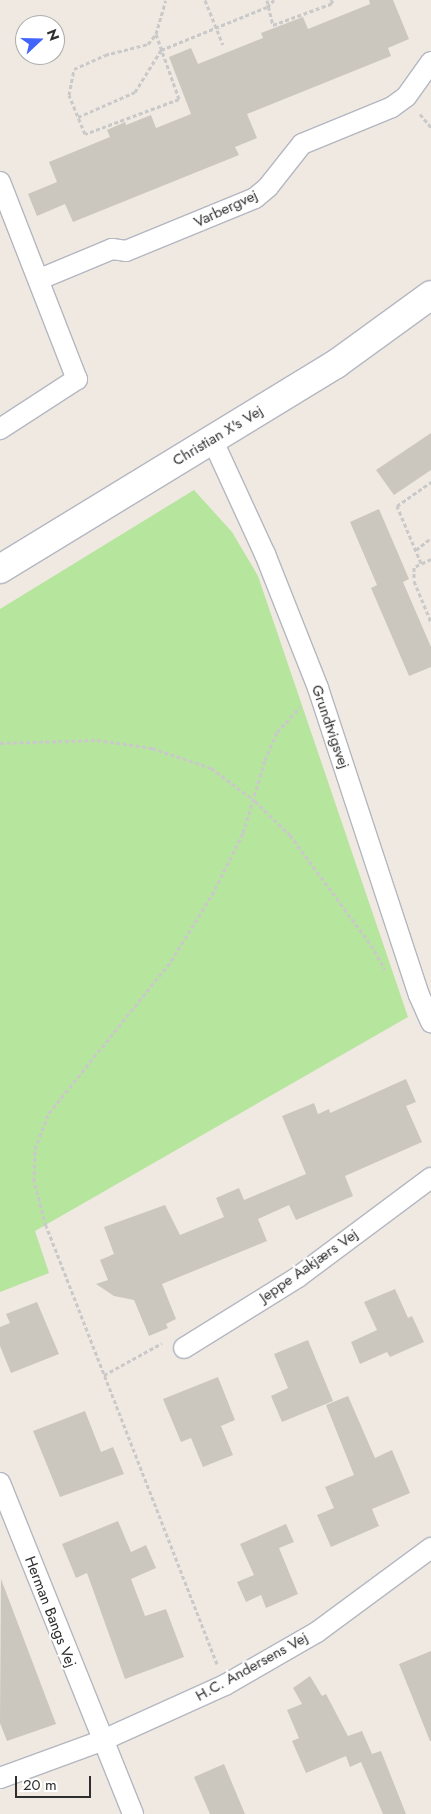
<!DOCTYPE html>
<html>
<head>
<meta charset="utf-8">
<style>
  body { margin:0 }
  #map { position:relative; width:431px; height:1814px; overflow:hidden; background:#efe9e1; font-family:Jost,sans-serif }
  div>[style] { position:absolute }
  .green>* { inset:0; background:#b6e59e }
  .building>* { inset:0; background:#cbc7bf }
  .path>* { height:3px; margin-top:-1.5px; transform-origin:0; background:repeating-linear-gradient(90deg,#c9c9c9 0 4px,transparent 0 6.5px) }
  .roads { filter:drop-shadow(1px 0 #b4b7c1) drop-shadow(-1px 0 #b4b7c1) drop-shadow(0 1px #b4b7c1) drop-shadow(0 -1px #b4b7c1) }
  .street>* { height:20px; margin:-10px; padding:0 10px; transform-origin:10px; border-radius:10px; background:#fff }
  .secondary>* { height:28px; margin:-14px; padding:0 14px; transform-origin:14px; border-radius:14px; background:#fff }
  span { translate:-50% -50%; white-space:nowrap; text-align:center; line-height:1.15; -webkit-text-stroke:4px #fff; paint-order:stroke }
  .street-label { font-size:15px; color:#2e2e2e }
  .north { position:absolute; left:15px; top:15px; width:50px; height:50px; box-sizing:border-box; background:#fff; border:1px solid #ababab; border-radius:50%; rotate:69deg; font-size:14px; font-weight:700; line-height:20px; text-align:center; color:#2e2e2e }
  .north::after { content:''; display:block; margin:auto; width:18px; height:22px; background:#4264fb; clip-path:polygon(50% 0,100% 100%,50% 72%,0 100%) }
  .scale { position:absolute; left:15px; top:1776px; width:76px; height:22px; box-sizing:border-box; border:2px solid #2e2e2e; border-top:0; padding-left:6px; font-size:15px; line-height:18px; white-space:nowrap; color:#2e2e2e; -webkit-text-stroke:4px #fff; paint-order:stroke }
</style>
</head>
<body>
<div id="map">
  <div class="green">
    <div style="clip-path:polygon(194px 490px,232px 532px,258px 576px,408px 1017px,35px 1231px,49px 1273px,0 1292px,0 609px)"></div>
  </div>
  <div class="building">
    <div style="clip-path:polygon(369px 0,393px 0,409px 39px,388px 48px,391px 56px,247px 114px,257px 138px,235px 147px,239px 155px,73px 222px,65px 204px,37px 216px,28px 194px,57px 182px,49px 162px,110px 137px,107px 130px,125px 122px,126px 125px,151px 115px,156px 128px,191px 114px,169px 57px,191px 48px,198px 64px,263px 38px,261px 33px,303px 17px,308px 29px,370px 4px)"></div>
    <div style="clip-path:polygon(431px 433px,431px 470px,394px 495px,376px 470px)"></div>
    <div style="clip-path:polygon(379px 509px,409px 579px,403px 582px,431px 647px,431px 667px,409px 676px,371px 588px,377px 585px,350px 522px)"></div>
    <div style="clip-path:polygon(406px 1079px,416px 1102px,406px 1106px,422px 1142px,345px 1176px,353px 1196px,296px 1220px,289px 1205px,258px 1219px,267px 1241px,162px 1284px,176px 1319px,166px 1324px,168px 1328px,149px 1336px,134px 1300px,114px 1296px,96px 1284px,108px 1280px,100px 1260px,114px 1254px,104px 1227px,165px 1205px,180px 1235px,224px 1217px,216px 1198px,239px 1188px,244px 1200px,306px 1174px,282px 1116px,314px 1103px,318px 1114px,329px 1109px,330px 1113px)"></div>
    <div style="clip-path:polygon(395px 1289px,408px 1318px,412px 1316px,424px 1342px,390px 1357px,387px 1352px,360px 1364px,351px 1342px,377px 1330px,364px 1302px)"></div>
    <div style="clip-path:polygon(37px 1302px,59px 1354px,11px 1373px,0 1346px,0 1327px,10px 1323px,6px 1314px)"></div>
    <div style="clip-path:polygon(308px 1340px,333px 1401px,282px 1422px,271px 1396px,288px 1388px,274px 1354px)"></div>
    <div style="clip-path:polygon(218px 1377px,235px 1420px,221px 1426px,233px 1455px,203px 1467px,191px 1438px,181px 1442px,163px 1399px)"></div>
    <div style="clip-path:polygon(348px 1396px,375px 1458px,392px 1450px,410px 1493px,372px 1509px,379px 1526px,331px 1547px,317px 1515px,334px 1508px,325px 1487px,354px 1475px,326px 1405px)"></div>
    <div style="clip-path:polygon(85px 1411px,101px 1452px,113px 1447px,124px 1474px,60px 1497px,33px 1431px)"></div>
    <div style="clip-path:polygon(118px 1521px,131px 1552px,146px 1545px,156px 1568px,131px 1579px,145px 1616px,166px 1609px,184px 1657px,125px 1679px,87px 1573px,76px 1578px,62px 1544px)"></div>
    <div style="clip-path:polygon(286px 1524px,294px 1542px,279px 1548px,298px 1594px,266px 1608px,261px 1595px,246px 1602px,237px 1582px,254px 1575px,240px 1544px)"></div>
    <div style="clip-path:polygon(1px 1579px,56px 1724px,7px 1741px,0 1723px)"></div>
    <div style="clip-path:polygon(431px 1651px,431px 1741px,430px 1741px,399px 1664px)"></div>
    <div style="clip-path:polygon(310px 1676px,322px 1696px,326px 1694px,348px 1736px,362px 1731px,372px 1754px,381px 1751px,406px 1814px,383px 1814px,361px 1762px,350px 1767px,346px 1756px,306px 1773px,292px 1741px,299px 1738px,287px 1710px,302px 1704px,293px 1688px)"></div>
    <div style="clip-path:polygon(224px 1764px,245px 1814px,210px 1814px,194px 1777px)"></div>
  </div>
  <div class="path">
    <div style="left:205px;top:0;width:48px;rotate:68.2deg"></div>
    <div style="left:267px;top:0;width:26px;rotate:77deg"></div>
    <div style="left:273px;top:25px;width:64px;rotate:-20.1deg"></div>
    <div style="left:333px;top:3px;width:4px;rotate:-124deg"></div>
    <div style="left:156px;top:34px;width:69px;rotate:70.5deg"></div>
    <div style="left:179px;top:99px;width:100px;rotate:159.6deg"></div>
    <div style="left:85px;top:134px;width:42px;rotate:-112.3deg"></div>
    <div style="left:69px;top:95px;width:26px;rotate:-79deg"></div>
    <div style="left:74px;top:69px;width:34px;rotate:-24deg"></div>
    <div style="left:105px;top:55px;width:44px;rotate:-14.3deg"></div>
    <div style="left:148px;top:44px;width:13px;rotate:-51deg"></div>
    <div style="left:156px;top:34px;width:35px;rotate:-74deg"></div>
    <div style="left:420px;top:114px;width:17px;rotate:50deg"></div>
    <div style="left:78px;top:117px;width:62px;rotate:-23.7deg"></div>
    <div style="left:135px;top:92px;width:49px;rotate:-58.2deg"></div>
    <div style="left:161px;top:50px;width:114px;rotate:-22.1deg"></div>
    <div style="left:267px;top:7px;width:10px;rotate:-45deg"></div>
    <div style="left:416px;top:550px;width:19px;rotate:-39deg"></div>
    <div style="left:431px;top:559px;width:19px;rotate:155deg"></div>
    <div style="left:414px;top:567px;width:14px;rotate:90deg"></div>
    <div style="left:414px;top:581px;width:44px;rotate:67.5deg"></div>
    <div style="left:421px;top:563px;width:62px;rotate:-112.8deg"></div>
    <div style="left:397px;top:506px;width:42px;rotate:-35.2deg"></div>
    <div style="left:0;top:743px;width:97px;rotate:-1.8deg"></div>
    <div style="left:97px;top:740px;width:56px;rotate:8.3deg"></div>
    <div style="left:152px;top:748px;width:62px;rotate:18.7deg"></div>
    <div style="left:211px;top:768px;width:55px;rotate:36.9deg"></div>
    <div style="left:255px;top:801px;width:49px;rotate:44.2deg"></div>
    <div style="left:290px;top:835px;width:137px;rotate:53.6deg"></div>
    <div style="left:371px;top:945px;width:28px;rotate:60deg"></div>
    <div style="left:104px;top:1375px;width:66px;rotate:-28.9deg"></div>
    <div style="left:217px;top:1664px;width:470px;rotate:-111.3deg"></div>
    <div style="left:46px;top:1226px;width:47px;rotate:-104.9deg"></div>
    <div style="left:34px;top:1181px;width:32px;rotate:-88deg"></div>
    <div style="left:35px;top:1149px;width:39px;rotate:-69deg"></div>
    <div style="left:49px;top:1113px;width:195px;rotate:-51.2deg"></div>
    <div style="left:171px;top:961px;width:78px;rotate:-58.2deg"></div>
    <div style="left:212px;top:895px;width:69px;rotate:-63.4deg"></div>
    <div style="left:243px;top:833px;width:76px;rotate:-73.2deg"></div>
    <div style="left:265px;top:760px;width:30px;rotate:-67deg"></div>
    <div style="left:277px;top:732px;width:34px;rotate:-47deg"></div>
  </div>
  <div class="roads">
    <div class="street">
      <div style="left:0;top:182px;width:212px;rotate:68.7deg"></div>
      <div style="left:77px;top:379px;width:92px;rotate:147deg"></div>
      <div style="left:40px;top:279px;width:78px;rotate:-22.6deg"></div>
      <div style="left:112px;top:249px;width:14px;rotate:8deg"></div>
      <div style="left:126px;top:251px;width:139px;rotate:-22.3deg"></div>
      <div style="left:255px;top:198px;width:17px;rotate:-40deg"></div>
      <div style="left:268px;top:187px;width:55px;rotate:-51.7deg"></div>
      <div style="left:302px;top:144px;width:97px;rotate:-22.3deg"></div>
      <div style="left:392px;top:107px;width:17px;rotate:-36deg"></div>
      <div style="left:406px;top:97px;width:43px;rotate:-54.5deg"></div>
      <div style="left:212px;top:439px;width:127px;rotate:65.3deg"></div>
      <div style="left:265px;top:554px;width:144px;rotate:68.4deg"></div>
      <div style="left:318px;top:688px;width:323px;rotate:71.8deg"></div>
      <div style="left:419px;top:995px;width:30px;rotate:66deg"></div>
      <div style="left:184px;top:1348px;width:134px;rotate:-31.9deg"></div>
      <div style="left:298px;top:1277px;width:166px;rotate:-36.7deg"></div>
      <div style="left:0;top:1483px;width:357px;rotate:68.1deg"></div>
      <div style="left:0;top:1778px;width:108px;rotate:-20.1deg"></div>
      <div style="left:101px;top:1741px;width:136px;rotate:-24.3deg"></div>
      <div style="left:225px;top:1685px;width:106px;rotate:-29.9deg"></div>
      <div style="left:317px;top:1632px;width:142px;rotate:-36.4deg"></div>
    </div>
    <div class="secondary">
      <div style="left:0;top:569px;width:394px;rotate:-31.4deg"></div>
      <div style="left:336px;top:364px;width:117px;rotate:-36deg"></div>
    </div>
  </div>
  <div class="street-label">
    <span style="left:226px;top:209px;rotate:-25deg">Varbergvej</span>
    <span style="left:218px;top:436px;rotate:-31deg">Christian X's Vej</span>
    <span style="left:330px;top:727px;rotate:71deg">Grundtvigsvej</span>
    <span style="left:309px;top:1266px;rotate:-35deg">Jeppe Aakjærs Vej</span>
    <span style="left:50px;top:1612px;rotate:69deg">Herman Bangs Vej</span>
    <span style="left:252px;top:1667px;rotate:-29deg">H.C. Andersens Vej</span>
  </div>
  <div class="north">N</div>
  <div class="scale">20 m</div>
</div>
</body>
</html>
